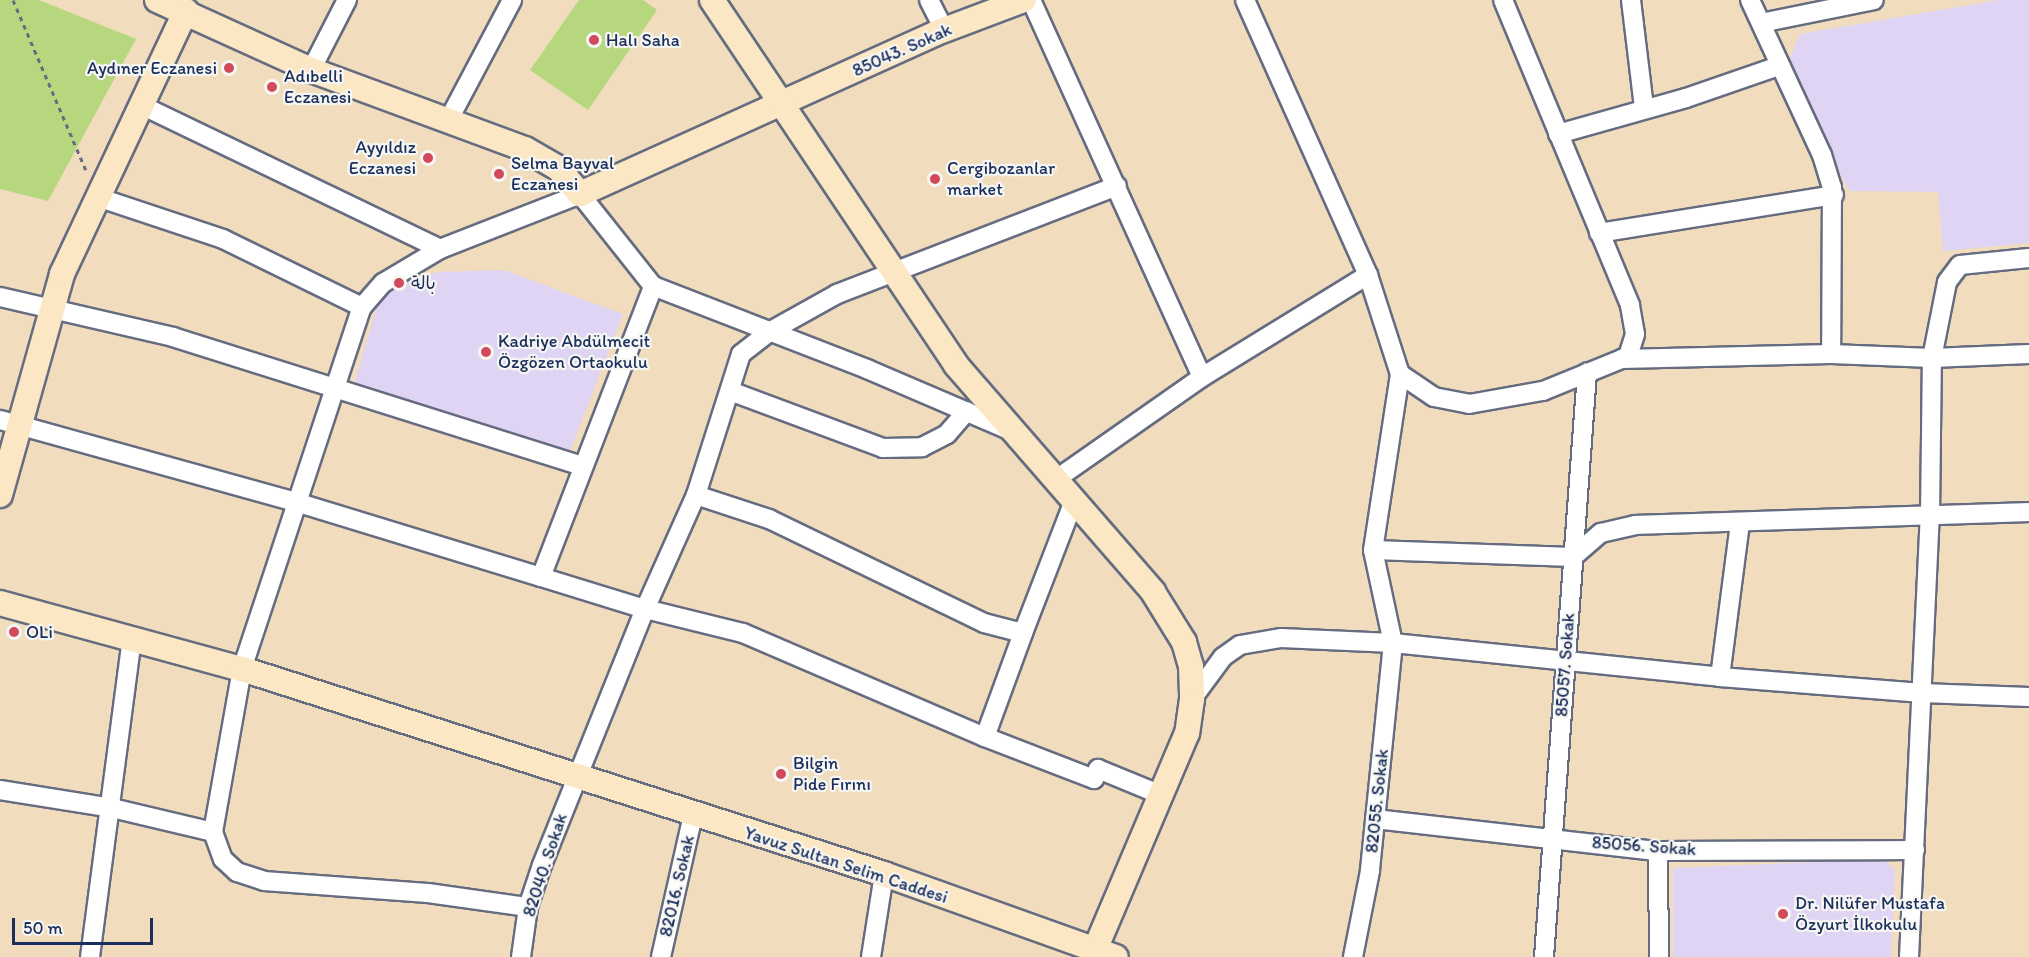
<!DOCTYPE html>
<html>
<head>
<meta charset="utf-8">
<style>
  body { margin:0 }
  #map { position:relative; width:2029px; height:957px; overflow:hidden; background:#f1ddbe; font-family:Itim,"Playpen Sans Arabic",sans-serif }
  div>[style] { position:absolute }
  .built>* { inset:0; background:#e0d4f4 }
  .green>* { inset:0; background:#b7d77f }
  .path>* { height:3px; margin-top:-1.5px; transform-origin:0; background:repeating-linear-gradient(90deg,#666c80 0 4.5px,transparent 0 9px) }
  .roads { filter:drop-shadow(2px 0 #666c80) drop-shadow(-2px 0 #666c80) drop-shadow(0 2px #666c80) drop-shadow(0 -2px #666c80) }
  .street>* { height:18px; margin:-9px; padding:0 9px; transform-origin:9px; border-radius:9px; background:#fff }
  .secondary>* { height:24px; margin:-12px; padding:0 12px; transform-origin:12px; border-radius:12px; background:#fbe7c3 }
  .dots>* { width:16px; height:16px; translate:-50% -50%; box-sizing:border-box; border:3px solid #f6f6f2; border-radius:50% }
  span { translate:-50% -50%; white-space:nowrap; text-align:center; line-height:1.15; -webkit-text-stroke:4.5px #f6f6f2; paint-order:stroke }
  .poi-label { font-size:18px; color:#1b2f5e }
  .left { translate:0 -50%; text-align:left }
  .right { translate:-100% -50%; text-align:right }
  .street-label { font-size:18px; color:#1b2f5e }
  .scale { position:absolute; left:12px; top:918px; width:141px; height:27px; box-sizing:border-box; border:3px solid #1b2f5e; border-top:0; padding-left:8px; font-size:18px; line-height:21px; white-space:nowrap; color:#1b2f5e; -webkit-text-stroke:4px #f6f6f2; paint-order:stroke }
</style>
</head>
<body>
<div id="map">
  <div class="built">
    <div style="clip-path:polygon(1998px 0,2029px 0,2029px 243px,1943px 251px,1938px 192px,1850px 191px,1782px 77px,1800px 34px)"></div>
    <div style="clip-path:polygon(503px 270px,623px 314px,569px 454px,352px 391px,382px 289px,437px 272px)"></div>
    <div style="clip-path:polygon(1885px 859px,1895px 871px,1891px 957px,1673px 957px,1673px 868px)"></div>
  </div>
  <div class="green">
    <div style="clip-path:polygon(0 0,39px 0,136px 39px,48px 201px,0 189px)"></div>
    <div style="clip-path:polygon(579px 0,643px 0,657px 10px,588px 110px,530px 70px)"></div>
  </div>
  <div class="path">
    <div style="left:13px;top:0;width:188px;rotate:66.8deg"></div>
  </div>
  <div class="roads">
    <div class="street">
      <div style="left:929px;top:0;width:34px;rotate:63deg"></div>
      <div style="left:1031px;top:0;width:414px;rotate:65.6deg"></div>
      <div style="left:1245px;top:0;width:301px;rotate:65.9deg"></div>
      <div style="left:1368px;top:275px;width:104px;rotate:72.1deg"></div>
      <div style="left:1400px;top:374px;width:178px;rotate:98.7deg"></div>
      <div style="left:1373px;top:550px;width:95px;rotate:77.9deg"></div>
      <div style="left:1393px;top:643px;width:229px;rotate:95.8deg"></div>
      <div style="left:1370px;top:871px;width:88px;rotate:101.2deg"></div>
      <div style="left:1631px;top:0;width:108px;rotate:83.1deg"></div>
      <div style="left:1750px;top:0;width:171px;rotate:65.1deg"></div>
      <div style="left:1822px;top:155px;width:34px;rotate:73deg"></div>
      <div style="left:1832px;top:187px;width:167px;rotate:90.3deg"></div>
      <div style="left:1761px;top:23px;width:115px;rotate:-11.5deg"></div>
      <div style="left:311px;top:70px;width:79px;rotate:-62.8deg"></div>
      <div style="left:141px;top:105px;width:332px;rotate:25.7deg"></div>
      <div style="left:448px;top:121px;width:137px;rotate:-62.1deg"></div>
      <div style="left:1558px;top:134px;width:133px;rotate:-15.7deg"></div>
      <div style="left:1686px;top:98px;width:98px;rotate:-19deg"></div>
      <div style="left:97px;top:197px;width:133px;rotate:18.4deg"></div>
      <div style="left:223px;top:239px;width:155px;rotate:26.1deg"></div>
      <div style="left:1599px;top:233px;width:238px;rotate:-9.2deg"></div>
      <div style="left:0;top:297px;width:178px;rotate:13deg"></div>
      <div style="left:173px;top:337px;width:428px;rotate:17.5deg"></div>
      <div style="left:1622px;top:359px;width:209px;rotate:-1.4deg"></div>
      <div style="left:1831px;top:354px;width:101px;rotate:2.3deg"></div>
      <div style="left:1932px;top:358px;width:97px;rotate:-2.4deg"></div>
      <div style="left:1400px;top:374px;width:41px;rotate:34.1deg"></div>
      <div style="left:1434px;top:397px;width:36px;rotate:11deg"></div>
      <div style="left:1469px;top:404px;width:75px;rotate:-10deg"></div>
      <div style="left:1543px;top:391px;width:85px;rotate:-22.1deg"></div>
      <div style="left:1622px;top:359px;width:7px;rotate:-27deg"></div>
      <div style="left:1628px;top:356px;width:23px;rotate:-72deg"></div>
      <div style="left:1635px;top:334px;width:29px;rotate:-100deg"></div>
      <div style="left:1630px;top:305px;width:330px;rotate:-112.6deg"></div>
      <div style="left:730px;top:391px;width:163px;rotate:20.4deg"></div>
      <div style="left:883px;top:448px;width:39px;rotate:-1deg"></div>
      <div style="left:922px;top:447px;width:28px;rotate:-27deg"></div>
      <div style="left:947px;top:434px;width:30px;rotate:-49deg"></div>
      <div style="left:0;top:420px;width:310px;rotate:15.5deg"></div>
      <div style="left:299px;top:503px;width:253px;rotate:17deg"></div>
      <div style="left:541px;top:577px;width:312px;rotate:-68.9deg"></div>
      <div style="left:1055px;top:480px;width:179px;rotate:-35deg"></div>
      <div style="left:1202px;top:377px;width:195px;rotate:-31.6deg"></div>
      <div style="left:696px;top:495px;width:77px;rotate:18.2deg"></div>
      <div style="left:769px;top:519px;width:239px;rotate:25.8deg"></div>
      <div style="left:984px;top:623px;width:40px;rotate:14.4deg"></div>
      <div style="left:1023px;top:633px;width:142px;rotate:-68.9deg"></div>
      <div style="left:1373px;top:550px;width:200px;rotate:2deg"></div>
      <div style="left:1573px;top:557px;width:37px;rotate:-41deg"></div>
      <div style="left:1601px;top:533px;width:35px;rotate:-13deg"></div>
      <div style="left:1635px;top:525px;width:394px;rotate:-1.9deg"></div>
      <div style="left:541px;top:577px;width:109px;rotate:17.1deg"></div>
      <div style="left:645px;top:609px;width:101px;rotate:13.8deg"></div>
      <div style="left:743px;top:633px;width:263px;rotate:23.3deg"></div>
      <div style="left:985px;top:737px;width:117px;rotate:21.1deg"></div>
      <div style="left:1094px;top:779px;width:11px;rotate:-68deg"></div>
      <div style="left:1098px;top:769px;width:68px;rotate:22.4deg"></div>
      <div style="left:1720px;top:677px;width:154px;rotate:-82.6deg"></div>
      <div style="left:1192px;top:699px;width:52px;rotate:-53.6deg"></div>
      <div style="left:1223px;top:657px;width:21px;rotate:-35deg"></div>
      <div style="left:1240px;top:645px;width:42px;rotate:-9.7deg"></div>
      <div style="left:1281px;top:638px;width:112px;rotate:2.6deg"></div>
      <div style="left:1393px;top:643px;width:329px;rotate:5.9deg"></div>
      <div style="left:1720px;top:677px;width:203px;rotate:4.5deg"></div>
      <div style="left:1922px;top:693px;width:107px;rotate:2.1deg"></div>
      <div style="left:985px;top:737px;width:111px;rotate:-69.9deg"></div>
      <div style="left:0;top:790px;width:113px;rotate:9.1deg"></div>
      <div style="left:112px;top:808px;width:104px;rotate:13.4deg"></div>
      <div style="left:213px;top:832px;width:166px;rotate:-79.9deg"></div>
      <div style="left:242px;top:669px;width:381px;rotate:-71.7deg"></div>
      <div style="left:362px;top:307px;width:32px;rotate:-49deg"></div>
      <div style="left:383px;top:283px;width:66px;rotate:-30.8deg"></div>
      <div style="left:440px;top:249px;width:150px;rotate:-21.4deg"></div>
      <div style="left:580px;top:194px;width:117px;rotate:51.6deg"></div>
      <div style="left:653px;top:286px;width:230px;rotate:21.2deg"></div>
      <div style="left:867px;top:369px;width:155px;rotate:23.2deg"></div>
      <div style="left:1375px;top:819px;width:285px;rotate:6.5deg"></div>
      <div style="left:1658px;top:851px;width:257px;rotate:-0.2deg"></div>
      <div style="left:213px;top:832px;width:29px;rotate:70deg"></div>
      <div style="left:223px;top:859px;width:19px;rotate:43deg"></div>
      <div style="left:237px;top:872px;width:28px;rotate:18deg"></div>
      <div style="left:264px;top:881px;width:164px;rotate:4.2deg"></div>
      <div style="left:428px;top:893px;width:101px;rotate:8deg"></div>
      <div style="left:1658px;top:851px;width:106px;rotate:89.5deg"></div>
      <div style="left:90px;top:957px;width:321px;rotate:-82.5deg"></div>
      <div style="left:521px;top:957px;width:50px;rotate:-82deg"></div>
      <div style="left:528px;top:907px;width:44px;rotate:-71.6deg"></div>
      <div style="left:542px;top:865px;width:276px;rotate:-68.1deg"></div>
      <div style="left:645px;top:609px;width:125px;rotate:-65.9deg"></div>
      <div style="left:696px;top:495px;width:148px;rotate:-72.3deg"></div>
      <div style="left:741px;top:354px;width:36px;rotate:-38deg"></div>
      <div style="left:769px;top:332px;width:78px;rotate:-29.2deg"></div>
      <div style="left:837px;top:294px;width:300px;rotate:-21.1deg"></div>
      <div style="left:661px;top:957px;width:146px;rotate:-77.3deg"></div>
      <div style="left:871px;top:957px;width:84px;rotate:-81.1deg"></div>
      <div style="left:1544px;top:957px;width:586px;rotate:-85.79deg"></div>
      <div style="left:1909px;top:957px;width:441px;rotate:-87.3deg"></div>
      <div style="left:1930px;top:516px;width:158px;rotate:-89.3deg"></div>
      <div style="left:1932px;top:358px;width:77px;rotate:-78.8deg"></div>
      <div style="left:1947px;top:282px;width:21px;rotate:-53deg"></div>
      <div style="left:1960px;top:265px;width:69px;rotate:-5.8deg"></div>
    </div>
    <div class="secondary">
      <div style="left:157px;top:0;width:169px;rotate:24.4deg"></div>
      <div style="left:311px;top:70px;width:228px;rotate:20.3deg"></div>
      <div style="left:525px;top:149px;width:39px;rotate:30deg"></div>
      <div style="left:559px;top:169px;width:33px;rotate:50deg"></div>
      <div style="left:580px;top:194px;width:399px;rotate:-24.3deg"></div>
      <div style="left:944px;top:30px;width:85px;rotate:-20.6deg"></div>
      <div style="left:712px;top:0;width:439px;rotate:56.2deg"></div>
      <div style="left:956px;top:365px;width:301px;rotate:49deg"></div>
      <div style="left:1153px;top:592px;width:59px;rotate:58.2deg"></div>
      <div style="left:1184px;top:642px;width:25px;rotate:74deg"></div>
      <div style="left:1191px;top:666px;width:33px;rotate:88deg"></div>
      <div style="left:1192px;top:699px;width:34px;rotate:98deg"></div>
      <div style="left:1187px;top:733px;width:243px;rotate:113deg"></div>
      <div style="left:0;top:495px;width:230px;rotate:-74.3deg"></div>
      <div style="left:62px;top:274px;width:291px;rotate:-64.8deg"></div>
      <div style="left:0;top:603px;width:251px;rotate:15.3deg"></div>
      <div style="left:242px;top:669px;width:674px;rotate:17.71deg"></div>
      <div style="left:884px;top:874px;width:246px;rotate:19.7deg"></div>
    </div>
  </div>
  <div class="dots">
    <div style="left:594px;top:40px;background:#d1495b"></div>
    <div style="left:229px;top:68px;background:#d1495b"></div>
    <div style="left:272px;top:87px;background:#d1495b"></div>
    <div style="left:428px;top:158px;background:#d1495b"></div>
    <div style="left:499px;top:174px;background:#d1495b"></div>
    <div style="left:935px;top:179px;background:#d1495b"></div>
    <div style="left:399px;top:283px;background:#d1495b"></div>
    <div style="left:486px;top:352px;background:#d1495b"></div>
    <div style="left:14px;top:632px;background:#d1495b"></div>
    <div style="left:781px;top:774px;background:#d1495b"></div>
    <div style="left:1783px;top:914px;background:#d1495b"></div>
  </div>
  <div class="poi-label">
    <span class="left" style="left:606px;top:40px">Halı Saha</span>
    <span class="right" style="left:217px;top:68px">Aydıner Eczanesi</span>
    <span class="left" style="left:284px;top:87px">Adıbelli<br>Eczanesi</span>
    <span class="right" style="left:416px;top:158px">Ayyıldız<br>Eczanesi</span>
    <span class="left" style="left:511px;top:174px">Selma Bayval<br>Eczanesi</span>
    <span class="left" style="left:947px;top:179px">Cergibozanlar<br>market</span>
    <span class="left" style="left:411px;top:283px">بالة</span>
    <span class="left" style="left:498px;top:352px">Kadriye Abdülmecit<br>Özgözen Ortaokulu</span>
    <span class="left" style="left:26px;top:632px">OLi</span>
    <span class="left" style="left:793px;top:774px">Bilgin<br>Pide Fırını</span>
    <span class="left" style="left:1795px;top:914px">Dr. Nilüfer Mustafa<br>Özyurt İlkokulu</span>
  </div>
  <div class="street-label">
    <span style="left:902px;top:50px;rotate:-24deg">85043. Sokak</span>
    <span style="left:1565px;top:665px;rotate:-86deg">85057. Sokak</span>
    <span style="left:1377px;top:801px;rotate:-84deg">82055. Sokak</span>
    <span style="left:1644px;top:846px;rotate:4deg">85056. Sokak</span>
    <span style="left:545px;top:865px;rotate:-72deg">82040. Sokak</span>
    <span style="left:846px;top:865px;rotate:18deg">Yavuz Sultan Selim Caddesi</span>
    <span style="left:677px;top:886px;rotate:-77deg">82016. Sokak</span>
  </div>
  <div class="scale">50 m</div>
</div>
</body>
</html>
